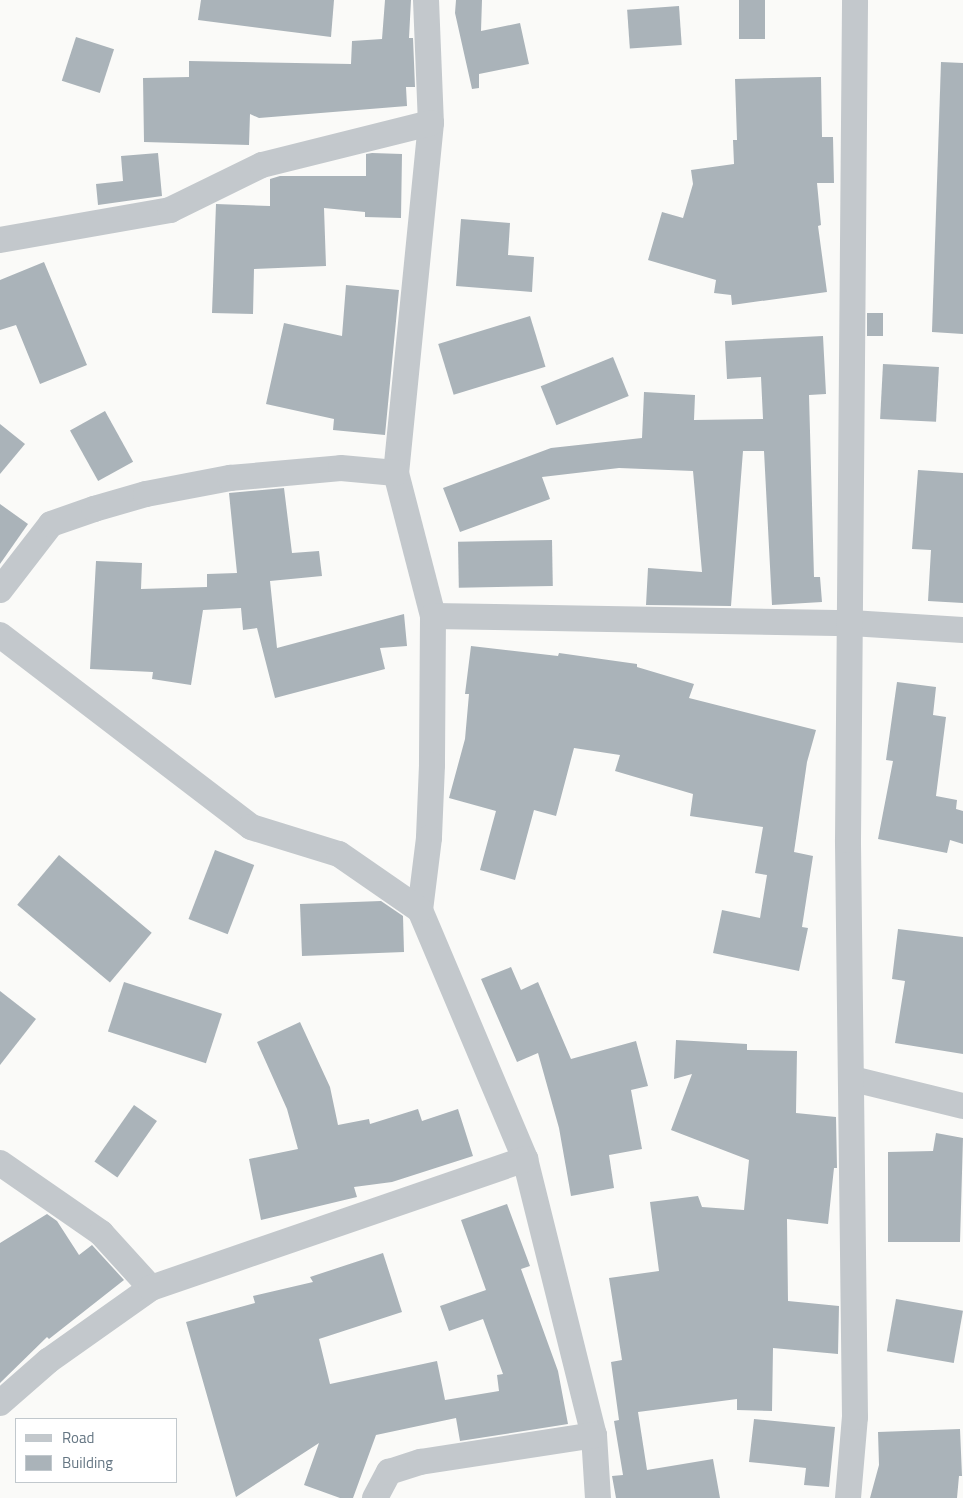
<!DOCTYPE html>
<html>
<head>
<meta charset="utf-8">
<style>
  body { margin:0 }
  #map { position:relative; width:963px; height:1498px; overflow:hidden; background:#fafaf8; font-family:"Titillium Web",sans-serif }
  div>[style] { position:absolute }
  .building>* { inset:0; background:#aab3b9; transform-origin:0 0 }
  .street>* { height:26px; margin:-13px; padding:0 13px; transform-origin:13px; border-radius:13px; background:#c3c8cc }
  span { translate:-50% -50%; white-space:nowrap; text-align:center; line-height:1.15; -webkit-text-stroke:5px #fff; paint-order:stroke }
  .legend { position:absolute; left:15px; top:1418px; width:162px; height:65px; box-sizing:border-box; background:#fff; border:1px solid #c1c8cd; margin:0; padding:6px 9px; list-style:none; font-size:15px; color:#657683 }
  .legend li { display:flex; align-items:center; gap:10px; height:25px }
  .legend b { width:25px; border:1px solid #c1c8cd }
</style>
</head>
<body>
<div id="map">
  <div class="building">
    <div style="clip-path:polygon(201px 0,334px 0,331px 37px,198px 20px)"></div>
    <div style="clip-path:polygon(385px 0,411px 0,409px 38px,413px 38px,415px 87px,406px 87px,407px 106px,259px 118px,250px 114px,249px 145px,144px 142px,143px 78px,189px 77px,189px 61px,351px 64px,352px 41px,382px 39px)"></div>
    <div style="clip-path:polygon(456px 0,482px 0,481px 31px,520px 23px,529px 64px,479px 74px,479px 88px,472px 89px,455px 13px)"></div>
    <div style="left:739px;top:0;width:26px;height:39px"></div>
    <div style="left:679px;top:6px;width:39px;height:52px;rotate:86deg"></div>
    <div style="left:76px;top:37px;width:40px;height:46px;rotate:18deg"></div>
    <div style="clip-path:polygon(941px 62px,963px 63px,963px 334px,932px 332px)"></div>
    <div style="clip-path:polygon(821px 77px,822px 137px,833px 137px,834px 183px,817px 183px,821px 225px,818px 226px,827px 292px,732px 305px,731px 295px,714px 293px,716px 280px,648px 260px,662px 212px,683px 218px,693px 184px,691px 170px,734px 164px,733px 140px,737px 140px,735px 79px)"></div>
    <div style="clip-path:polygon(158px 153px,162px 196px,98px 205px,96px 184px,123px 181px,121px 156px)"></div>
    <div style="clip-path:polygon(372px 153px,402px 154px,401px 218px,365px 217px,365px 212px,324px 208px,326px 266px,254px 269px,253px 314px,212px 313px,216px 204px,270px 206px,270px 179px,280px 176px,366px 176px,366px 154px)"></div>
    <div style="clip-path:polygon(461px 219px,510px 223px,508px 255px,534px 257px,532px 292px,456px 286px)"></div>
    <div style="clip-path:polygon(44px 262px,87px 365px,40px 384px,16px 325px,0 330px,0 280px)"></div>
    <div style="clip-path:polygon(346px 285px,399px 290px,385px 435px,333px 430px,334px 419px,266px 404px,284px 323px,342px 336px)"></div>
    <div style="left:867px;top:313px;width:16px;height:23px"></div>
    <div style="left:530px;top:316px;width:53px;height:96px;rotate:73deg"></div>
    <div style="clip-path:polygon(823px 336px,826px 394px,809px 395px,814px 577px,820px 577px,822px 602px,772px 605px,764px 451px,743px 451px,731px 606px,646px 605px,648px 568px,702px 572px,693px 471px,619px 468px,542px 477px,550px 499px,460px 532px,443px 488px,551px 448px,642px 438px,644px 392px,695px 395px,694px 420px,763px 419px,761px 377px,727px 379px,725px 341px)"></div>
    <div style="left:613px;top:357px;width:42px;height:78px;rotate:68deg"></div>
    <div style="left:883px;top:364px;width:56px;height:55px;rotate:3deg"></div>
    <div style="left:105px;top:411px;width:58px;height:40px;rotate:61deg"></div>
    <div style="clip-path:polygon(0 424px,25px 444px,0 474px)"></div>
    <div style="clip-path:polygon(918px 470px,963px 473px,963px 603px,928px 601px,931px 550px,912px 549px)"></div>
    <div style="clip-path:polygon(284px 488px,292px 553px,319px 551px,322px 576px,270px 581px,277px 648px,404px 614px,407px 646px,380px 648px,385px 669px,275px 698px,257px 628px,243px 630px,241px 608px,203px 610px,191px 685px,152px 679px,153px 672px,90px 669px,96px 561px,142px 563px,141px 589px,207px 587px,207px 574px,237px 573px,229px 493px)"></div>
    <div style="clip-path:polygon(0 504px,28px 524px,0 564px)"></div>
    <div style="left:552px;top:540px;width:46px;height:94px;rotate:89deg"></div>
    <div style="clip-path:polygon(471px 646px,558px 656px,559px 653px,637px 664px,637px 667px,694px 684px,689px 698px,816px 730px,807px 762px,794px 852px,813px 856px,802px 927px,808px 928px,799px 971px,713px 953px,722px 910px,760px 918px,767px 875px,755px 873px,763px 827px,690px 816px,693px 794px,615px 771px,620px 755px,574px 748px,556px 816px,534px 810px,515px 880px,480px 870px,496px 811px,449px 798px,465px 739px,469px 694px,465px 694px)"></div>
    <div style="clip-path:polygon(897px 682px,936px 687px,933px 715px,946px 717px,936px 796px,957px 800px,956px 809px,963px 811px,963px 844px,950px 840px,947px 853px,878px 839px,893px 761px,886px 760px)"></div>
    <div style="left:215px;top:850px;width:42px;height:74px;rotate:21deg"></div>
    <div style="left:59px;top:855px;width:121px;height:65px;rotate:40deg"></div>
    <div style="clip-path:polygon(381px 901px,403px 916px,404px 952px,302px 956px,300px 904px)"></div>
    <div style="clip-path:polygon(898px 929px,963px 937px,963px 1054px,895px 1043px,905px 981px,892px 979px)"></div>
    <div style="clip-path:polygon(511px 967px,521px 990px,538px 982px,571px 1059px,636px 1041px,648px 1086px,631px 1090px,642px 1149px,609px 1155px,614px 1188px,571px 1196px,559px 1128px,538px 1053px,517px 1062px,481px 979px)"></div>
    <div style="left:124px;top:982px;width:103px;height:52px;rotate:18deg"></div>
    <div style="clip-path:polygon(0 991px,36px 1019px,0 1065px)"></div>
    <div style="clip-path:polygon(300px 1022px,330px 1087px,338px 1125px,369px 1119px,370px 1124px,418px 1109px,422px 1121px,458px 1109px,473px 1156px,392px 1182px,354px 1187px,357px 1197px,261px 1220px,249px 1159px,298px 1149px,287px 1109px,257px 1042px)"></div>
    <div style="clip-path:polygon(676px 1040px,747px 1044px,747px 1050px,797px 1051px,796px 1113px,836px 1117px,837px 1168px,834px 1168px,828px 1224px,787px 1219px,788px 1301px,839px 1306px,838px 1354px,773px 1348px,772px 1411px,737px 1410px,737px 1399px,638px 1412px,647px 1470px,713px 1459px,720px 1498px,616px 1498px,612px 1476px,623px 1475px,614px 1421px,619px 1420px,611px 1362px,622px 1360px,609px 1278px,659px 1271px,650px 1202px,698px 1196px,702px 1207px,744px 1210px,749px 1160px,671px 1130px,692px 1074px,674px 1079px)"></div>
    <div style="left:134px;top:1105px;width:28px;height:69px;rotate:35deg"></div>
    <div style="clip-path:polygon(936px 1133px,963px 1138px,960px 1242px,888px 1242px,888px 1152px,933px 1151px)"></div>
    <div style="clip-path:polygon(507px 1204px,530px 1266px,521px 1269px,558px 1371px,568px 1424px,460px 1441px,456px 1418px,376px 1435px,353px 1498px,340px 1498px,304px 1485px,319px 1443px,236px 1497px,186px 1322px,255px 1303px,253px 1296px,313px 1282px,310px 1277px,383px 1253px,402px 1312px,319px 1339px,330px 1384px,437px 1361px,445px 1400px,499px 1391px,497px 1375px,503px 1374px,483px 1319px,449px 1331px,440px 1306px,486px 1290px,461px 1220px)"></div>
    <div style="clip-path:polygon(47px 1214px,57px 1221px,79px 1255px,92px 1245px,124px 1280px,49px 1339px,47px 1337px,0 1383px,0 1243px)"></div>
    <div style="left:896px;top:1299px;width:68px;height:53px;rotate:10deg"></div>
    <div style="clip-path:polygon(754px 1419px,835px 1427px,829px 1487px,804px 1485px,806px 1468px,749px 1462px)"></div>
    <div style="clip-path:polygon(960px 1429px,962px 1476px,959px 1476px,957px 1498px,870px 1498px,879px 1465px,878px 1432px)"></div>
  </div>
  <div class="street">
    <div style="left:426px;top:0;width:123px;rotate:87.7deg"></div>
    <div style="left:431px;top:123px;width:352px;rotate:95.7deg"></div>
    <div style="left:396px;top:473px;width:148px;rotate:75.5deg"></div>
    <div style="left:433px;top:616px;width:149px;rotate:90.4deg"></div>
    <div style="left:432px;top:765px;width:73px;rotate:92.4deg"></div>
    <div style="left:429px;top:838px;width:73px;rotate:97.1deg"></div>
    <div style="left:420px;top:910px;width:270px;rotate:67.1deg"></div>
    <div style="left:525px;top:1159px;width:284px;rotate:76deg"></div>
    <div style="left:594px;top:1435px;width:63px;rotate:86.4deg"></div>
    <div style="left:0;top:240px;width:173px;rotate:-10deg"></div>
    <div style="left:170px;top:210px;width:102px;rotate:-26.1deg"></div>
    <div style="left:262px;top:165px;width:174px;rotate:-14deg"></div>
    <div style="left:0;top:590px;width:83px;rotate:-52.3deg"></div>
    <div style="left:51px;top:524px;width:46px;rotate:-19.2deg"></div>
    <div style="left:94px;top:509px;width:54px;rotate:-16.1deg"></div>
    <div style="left:146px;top:494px;width:86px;rotate:-10.8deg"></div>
    <div style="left:230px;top:478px;width:111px;rotate:-5.1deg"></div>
    <div style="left:341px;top:468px;width:55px;rotate:5.2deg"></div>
    <div style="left:433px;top:616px;width:418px;rotate:1deg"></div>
    <div style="left:851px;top:623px;width:112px;rotate:3.6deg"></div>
    <div style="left:0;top:635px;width:316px;rotate:37.4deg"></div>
    <div style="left:251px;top:827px;width:92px;rotate:17.1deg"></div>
    <div style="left:339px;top:854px;width:98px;rotate:34.7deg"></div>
    <div style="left:853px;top:1079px;width:113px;rotate:13.8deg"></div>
    <div style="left:0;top:1163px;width:123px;rotate:34.7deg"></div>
    <div style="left:101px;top:1233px;width:74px;rotate:47.7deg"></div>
    <div style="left:0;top:1403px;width:64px;rotate:-41.2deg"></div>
    <div style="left:48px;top:1361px;width:126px;rotate:-35.3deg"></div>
    <div style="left:151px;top:1288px;width:396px;rotate:-19deg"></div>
    <div style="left:375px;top:1498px;width:30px;rotate:-62deg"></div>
    <div style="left:389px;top:1472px;width:33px;rotate:-18deg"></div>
    <div style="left:420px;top:1462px;width:176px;rotate:-8.8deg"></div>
    <div style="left:848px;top:1498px;width:81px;rotate:-85.1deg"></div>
    <div style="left:855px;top:1417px;width:577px;rotate:-90.7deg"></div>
    <div style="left:848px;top:840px;width:840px;rotate:-89.52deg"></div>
  </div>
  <ul class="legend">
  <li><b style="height:6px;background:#c3c8cc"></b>Road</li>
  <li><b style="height:14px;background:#aab3b9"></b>Building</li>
  </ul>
</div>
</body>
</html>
